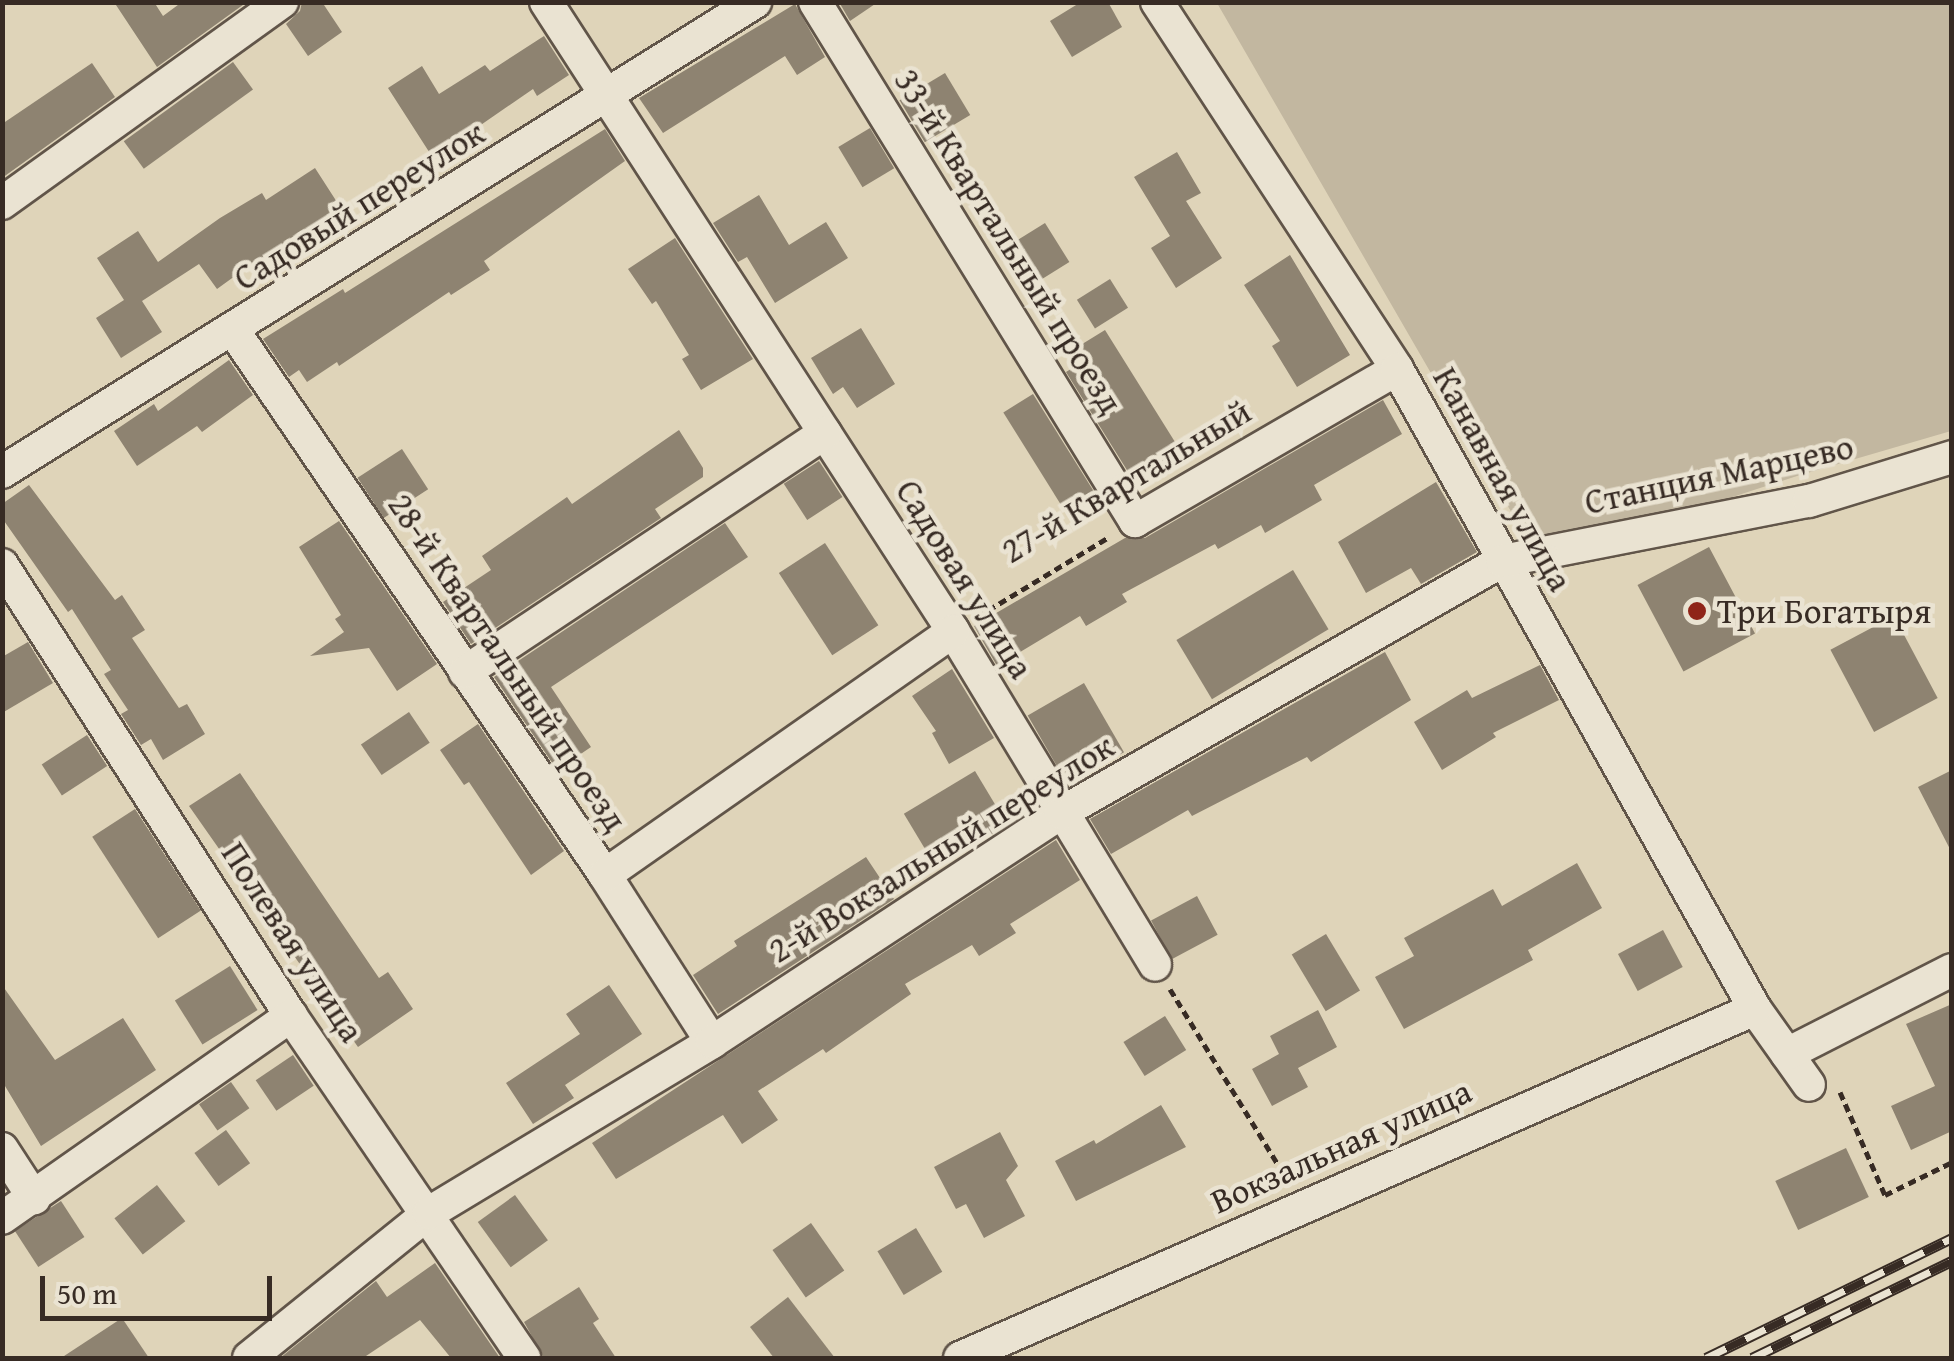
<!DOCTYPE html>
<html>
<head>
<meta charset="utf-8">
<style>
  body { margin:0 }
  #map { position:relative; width:1954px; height:1361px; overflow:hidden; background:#dfd4b9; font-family:"Gentium Book Plus",serif }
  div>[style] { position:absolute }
  .green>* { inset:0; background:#c2b7a0 }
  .building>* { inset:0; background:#8e8371; transform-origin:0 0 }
  .path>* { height:5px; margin-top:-2.5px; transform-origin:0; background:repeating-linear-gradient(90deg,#372b24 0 8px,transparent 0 13px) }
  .roads { filter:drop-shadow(2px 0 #615549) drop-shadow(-2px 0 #615549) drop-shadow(0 2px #615549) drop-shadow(0 -2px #615549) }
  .street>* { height:32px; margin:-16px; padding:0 16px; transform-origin:16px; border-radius:16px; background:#eae3d2 }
  .rail>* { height:11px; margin-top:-5.5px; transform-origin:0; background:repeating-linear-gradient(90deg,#eae3d2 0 22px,#372b24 0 44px); box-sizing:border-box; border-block:2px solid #372b24 }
  .dots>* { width:28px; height:28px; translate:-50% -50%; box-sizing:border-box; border:5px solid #eae3d2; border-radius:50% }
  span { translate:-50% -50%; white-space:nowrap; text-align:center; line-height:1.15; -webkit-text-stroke:9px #eae3d2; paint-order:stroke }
  .street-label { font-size:35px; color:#372b24 }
  .poi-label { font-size:35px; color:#372b24 }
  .left { translate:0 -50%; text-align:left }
  .frame { position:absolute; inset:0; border:5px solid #372b24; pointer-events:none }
  .scale { position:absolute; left:40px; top:1276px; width:232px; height:45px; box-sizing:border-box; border:5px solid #372b24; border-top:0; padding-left:12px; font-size:30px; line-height:35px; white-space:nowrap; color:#372b24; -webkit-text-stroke:8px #eae3d2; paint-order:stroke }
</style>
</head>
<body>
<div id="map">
  <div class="green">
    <div style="clip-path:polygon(1217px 3px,1951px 3px,1951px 431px,1797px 476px,1539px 560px)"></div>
  </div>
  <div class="building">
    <div style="clip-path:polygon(114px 2px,154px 2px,163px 16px,182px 2px,247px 2px,157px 67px)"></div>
    <div style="clip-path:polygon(302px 2px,322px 2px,342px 32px,308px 56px,286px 24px,300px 11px)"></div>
    <div style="clip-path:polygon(839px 2px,878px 2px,850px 21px)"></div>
    <div style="clip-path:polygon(1081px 2px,1108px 2px,1122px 27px,1072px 57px,1050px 21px)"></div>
    <div style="clip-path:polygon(795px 4px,825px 57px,797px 75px,785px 56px,663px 133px,639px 98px)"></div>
    <div style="clip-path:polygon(544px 36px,569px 75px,537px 96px,533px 89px,433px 158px,388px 88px,422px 66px,439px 94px,485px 65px,490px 71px)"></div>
    <div style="left:233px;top:62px;width:34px;height:135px;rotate:54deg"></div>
    <div style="clip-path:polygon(92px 63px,115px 97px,2px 178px,2px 124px)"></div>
    <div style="left:945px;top:73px;width:49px;height:53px;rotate:59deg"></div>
    <div style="left:870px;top:128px;width:47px;height:37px;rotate:59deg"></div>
    <div style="clip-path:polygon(605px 129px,625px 161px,484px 261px,490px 270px,451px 295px,449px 292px,339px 366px,337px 362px,307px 382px,299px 370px,289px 377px,263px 339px,343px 289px,345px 293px)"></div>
    <div style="clip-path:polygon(1177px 152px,1201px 193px,1186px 201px,1222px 258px,1176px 288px,1151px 248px,1170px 236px,1134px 177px)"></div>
    <div style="clip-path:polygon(315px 168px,344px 213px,260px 265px,257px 260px,217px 289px,199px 264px,142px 301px,162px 332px,121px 358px,96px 318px,124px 300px,97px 258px,138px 231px,158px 262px,220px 218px,262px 193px,266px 200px)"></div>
    <div style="clip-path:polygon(759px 195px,789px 245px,826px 222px,848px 258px,775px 303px,747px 257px,738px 262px,713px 223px)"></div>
    <div style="left:1045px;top:223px;width:46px;height:52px;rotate:58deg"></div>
    <div style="clip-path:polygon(675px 238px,753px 359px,701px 390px,682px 359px,689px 355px,656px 301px,652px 304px,628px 269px)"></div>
    <div style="clip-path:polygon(1290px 255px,1350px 355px,1297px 387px,1272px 346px,1280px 341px,1244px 285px)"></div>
    <div style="left:1110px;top:279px;width:34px;height:39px;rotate:58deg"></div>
    <div style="clip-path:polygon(861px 328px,895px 384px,857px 408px,843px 387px,833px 394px,811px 358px)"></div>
    <div style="clip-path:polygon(1105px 330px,1180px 450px,1140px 476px,1136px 471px,1130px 475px,1066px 372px,1074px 367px,1066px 354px)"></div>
    <div style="clip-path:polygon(229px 360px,253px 395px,202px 432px,197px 426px,137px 466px,114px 431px,154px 404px,158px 411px)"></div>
    <div style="left:1033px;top:394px;width:119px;height:35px;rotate:58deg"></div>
    <div style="clip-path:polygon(1383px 400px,1402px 434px,1314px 485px,1322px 500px,1265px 533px,1261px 525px,1218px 549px,1215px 544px,1122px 594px,1127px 602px,1086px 626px,1080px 616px,997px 666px,974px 626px,1125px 538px,1145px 538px)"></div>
    <div style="clip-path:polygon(679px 430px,703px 468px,703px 477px,655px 509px,661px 518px,471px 644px,443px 602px,491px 570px,482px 556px,567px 497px,572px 504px)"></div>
    <div style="left:402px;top:449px;width:48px;height:53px;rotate:57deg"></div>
    <div style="left:819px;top:461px;width:43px;height:42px;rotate:57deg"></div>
    <div style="clip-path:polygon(1436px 482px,1477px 552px,1421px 584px,1411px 568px,1366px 593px,1338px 542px)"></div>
    <div style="clip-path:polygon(29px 485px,115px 600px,122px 595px,145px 630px,132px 638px,179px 708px,187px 704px,205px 734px,163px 760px,151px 739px,141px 745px,121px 714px,128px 710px,104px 674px,111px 670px,72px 609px,68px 612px,2px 518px,2px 504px)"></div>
    <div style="clip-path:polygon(339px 521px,437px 664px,397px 691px,369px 648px,310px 656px,344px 632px,335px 619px,341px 615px,299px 547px)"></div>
    <div style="clip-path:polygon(725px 523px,748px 557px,551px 687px,591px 747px,557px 770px,494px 677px)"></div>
    <div style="left:825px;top:543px;width:98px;height:55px;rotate:57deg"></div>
    <div style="left:1709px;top:547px;width:98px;height:81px;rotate:62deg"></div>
    <div style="left:1293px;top:570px;width:69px;height:136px;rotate:59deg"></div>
    <div style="left:1894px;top:616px;width:93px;height:72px;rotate:62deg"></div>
    <div style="clip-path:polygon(28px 642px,53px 683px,2px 713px,2px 657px)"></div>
    <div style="clip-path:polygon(1385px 652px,1411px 700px,1311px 762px,1307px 757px,1192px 816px,1188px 810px,1111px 854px,1090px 819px)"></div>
    <div style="clip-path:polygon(1540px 665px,1559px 700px,1493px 733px,1496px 737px,1442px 770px,1414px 722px,1467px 690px,1472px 698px)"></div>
    <div style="clip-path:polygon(952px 669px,994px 738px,949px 764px,932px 733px,936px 731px,912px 696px)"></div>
    <div style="left:1084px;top:683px;width:80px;height:65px;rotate:60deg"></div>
    <div style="left:409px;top:712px;width:37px;height:58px;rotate:56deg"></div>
    <div style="clip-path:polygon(478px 724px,564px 851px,531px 875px,469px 782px,464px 785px,440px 750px)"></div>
    <div style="left:87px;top:735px;width:37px;height:54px;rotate:57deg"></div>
    <div style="clip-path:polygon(1952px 770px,1952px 853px,1918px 787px)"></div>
    <div style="left:975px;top:771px;width:63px;height:83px;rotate:59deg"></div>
    <div style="clip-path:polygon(240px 773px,379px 978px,388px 972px,413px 1009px,358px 1047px,189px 806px)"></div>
    <div style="left:135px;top:809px;width:121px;height:51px;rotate:57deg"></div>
    <div style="clip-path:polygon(1056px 840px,1080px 880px,1010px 924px,1016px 933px,979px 956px,972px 945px,905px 984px,911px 994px,826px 1053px,823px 1049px,758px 1091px,778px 1120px,742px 1144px,723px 1115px,616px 1179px,592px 1143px)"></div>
    <div style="clip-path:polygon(866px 857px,894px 899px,718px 1014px,693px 975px,737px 946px,734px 941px)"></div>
    <div style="clip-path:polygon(1577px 863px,1602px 908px,1528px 950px,1533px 960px,1404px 1029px,1375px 977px,1414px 956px,1404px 938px,1493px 889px,1502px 906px)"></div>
    <div style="left:1197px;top:896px;width:44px;height:52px;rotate:62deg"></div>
    <div style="left:1663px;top:930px;width:42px;height:51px;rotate:62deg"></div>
    <div style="left:1326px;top:934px;width:66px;height:40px;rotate:59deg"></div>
    <div style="left:230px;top:966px;width:52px;height:65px;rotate:58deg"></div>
    <div style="clip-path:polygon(2px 985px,55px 1060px,123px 1018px,156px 1070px,41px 1146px,2px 1081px)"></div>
    <div style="clip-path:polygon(609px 985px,642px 1034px,565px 1085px,574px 1098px,533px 1124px,506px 1083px,580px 1034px,566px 1014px)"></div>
    <div style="clip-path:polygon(1952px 1004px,1952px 1131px,1911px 1150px,1891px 1106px,1935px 1086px,1906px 1024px)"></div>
    <div style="clip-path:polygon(1318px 1010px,1337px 1047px,1298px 1068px,1308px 1087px,1272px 1106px,1252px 1069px,1279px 1054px,1270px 1036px)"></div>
    <div style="left:1165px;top:1016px;width:40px;height:49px;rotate:58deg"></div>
    <div style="left:293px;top:1055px;width:37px;height:45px;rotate:56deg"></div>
    <div style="left:231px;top:1082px;width:32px;height:39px;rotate:55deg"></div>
    <div style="clip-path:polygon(1161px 1105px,1186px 1147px,1076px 1201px,1055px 1161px,1094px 1140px,1096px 1144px)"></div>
    <div style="left:226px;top:1130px;width:41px;height:39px;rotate:54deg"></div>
    <div style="clip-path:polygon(1000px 1132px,1018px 1166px,1006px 1180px,1025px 1216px,984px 1238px,966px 1204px,956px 1209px,934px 1167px)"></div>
    <div style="left:1846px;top:1148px;width:54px;height:78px;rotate:65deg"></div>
    <div style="left:157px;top:1185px;width:46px;height:54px;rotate:52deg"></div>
    <div style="left:515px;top:1195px;width:56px;height:46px;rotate:54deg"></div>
    <div style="left:61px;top:1201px;width:43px;height:55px;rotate:57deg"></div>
    <div style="left:811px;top:1223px;width:58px;height:47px;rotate:55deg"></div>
    <div style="left:916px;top:1228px;width:51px;height:45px;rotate:59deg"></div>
    <div style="clip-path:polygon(435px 1263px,500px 1358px,451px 1358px,420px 1320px,363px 1358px,280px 1358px,376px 1281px,387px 1297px)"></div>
    <div style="clip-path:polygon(579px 1287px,599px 1319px,593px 1323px,616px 1358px,544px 1358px,524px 1322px)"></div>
    <div style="clip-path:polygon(788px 1297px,835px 1358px,774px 1358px,750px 1327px)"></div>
    <div style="clip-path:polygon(122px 1318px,149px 1358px,61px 1358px)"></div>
  </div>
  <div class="path">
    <div style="left:977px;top:617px;width:154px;rotate:-31.2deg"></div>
    <div style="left:1170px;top:989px;width:223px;rotate:58.4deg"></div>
    <div style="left:1840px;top:1092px;width:112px;rotate:66.4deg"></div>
    <div style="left:1885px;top:1195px;width:75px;rotate:-26.2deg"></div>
  </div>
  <div class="roads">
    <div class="street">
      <div style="left:546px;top:2px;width:749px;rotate:57.09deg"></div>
      <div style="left:953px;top:631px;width:390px;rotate:58.8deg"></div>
      <div style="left:815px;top:2px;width:610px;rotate:58.34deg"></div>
      <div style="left:1135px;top:521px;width:303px;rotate:-30.1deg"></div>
      <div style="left:1157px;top:2px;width:439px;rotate:56.8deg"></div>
      <div style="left:1397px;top:369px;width:733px;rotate:60.78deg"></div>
      <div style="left:1755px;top:1009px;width:93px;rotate:54.6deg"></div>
      <div style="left:2px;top:203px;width:345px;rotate:-35.7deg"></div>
      <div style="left:233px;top:330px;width:660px;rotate:55.68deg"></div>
      <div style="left:605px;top:875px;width:198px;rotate:57.4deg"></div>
      <div style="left:2px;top:472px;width:888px;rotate:-31.97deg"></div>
      <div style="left:2px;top:565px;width:536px;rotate:57.35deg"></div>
      <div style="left:291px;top:1016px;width:414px;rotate:55.7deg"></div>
      <div style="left:465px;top:672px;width:432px;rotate:-33.6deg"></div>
      <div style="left:605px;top:875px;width:425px;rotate:-35deg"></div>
      <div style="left:1787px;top:1054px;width:185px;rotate:-27deg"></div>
      <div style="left:2px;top:1149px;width:59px;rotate:56.9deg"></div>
      <div style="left:2px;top:1218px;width:353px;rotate:-35deg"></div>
      <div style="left:249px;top:1358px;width:231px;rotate:-38.9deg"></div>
      <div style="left:429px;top:1213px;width:331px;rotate:-31.1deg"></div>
      <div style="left:712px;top:1042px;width:417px;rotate:-33.3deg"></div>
      <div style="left:1061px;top:813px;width:508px;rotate:-29.74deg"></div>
      <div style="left:1502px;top:561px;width:313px;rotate:-11.1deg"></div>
      <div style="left:1809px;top:501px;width:150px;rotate:-17.1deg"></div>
      <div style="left:960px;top:1358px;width:868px;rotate:-23.7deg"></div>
    </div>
  </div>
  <div class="rail">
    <div style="left:1706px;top:1358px;width:274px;rotate:-26deg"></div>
    <div style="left:1752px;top:1358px;width:222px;rotate:-25.9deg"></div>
  </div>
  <div class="dots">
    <div style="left:1697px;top:611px;background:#8f2418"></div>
  </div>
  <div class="street-label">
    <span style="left:359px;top:205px;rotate:-32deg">Садовый переулок</span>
    <span style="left:1009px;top:241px;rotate:58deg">33-й Квартальный проезд</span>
    <span style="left:1719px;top:474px;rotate:-12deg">Станция Марцево</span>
    <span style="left:1503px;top:479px;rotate:61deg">Канавная улица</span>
    <span style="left:1126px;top:481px;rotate:-31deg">27-й Квартальный</span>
    <span style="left:965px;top:579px;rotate:58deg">Садовая улица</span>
    <span style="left:508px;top:662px;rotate:56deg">28-й Квартальный проезд</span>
    <span style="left:941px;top:848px;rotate:-32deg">2-й Вокзальный переулок</span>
    <span style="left:293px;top:942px;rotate:57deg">Полевая улица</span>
    <span style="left:1341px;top:1146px;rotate:-24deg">Вокзальная улица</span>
  </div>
  <div class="poi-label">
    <span class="left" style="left:1717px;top:611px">Три Богатыря</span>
  </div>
  <div class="frame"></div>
  <div class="scale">50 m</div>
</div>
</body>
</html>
